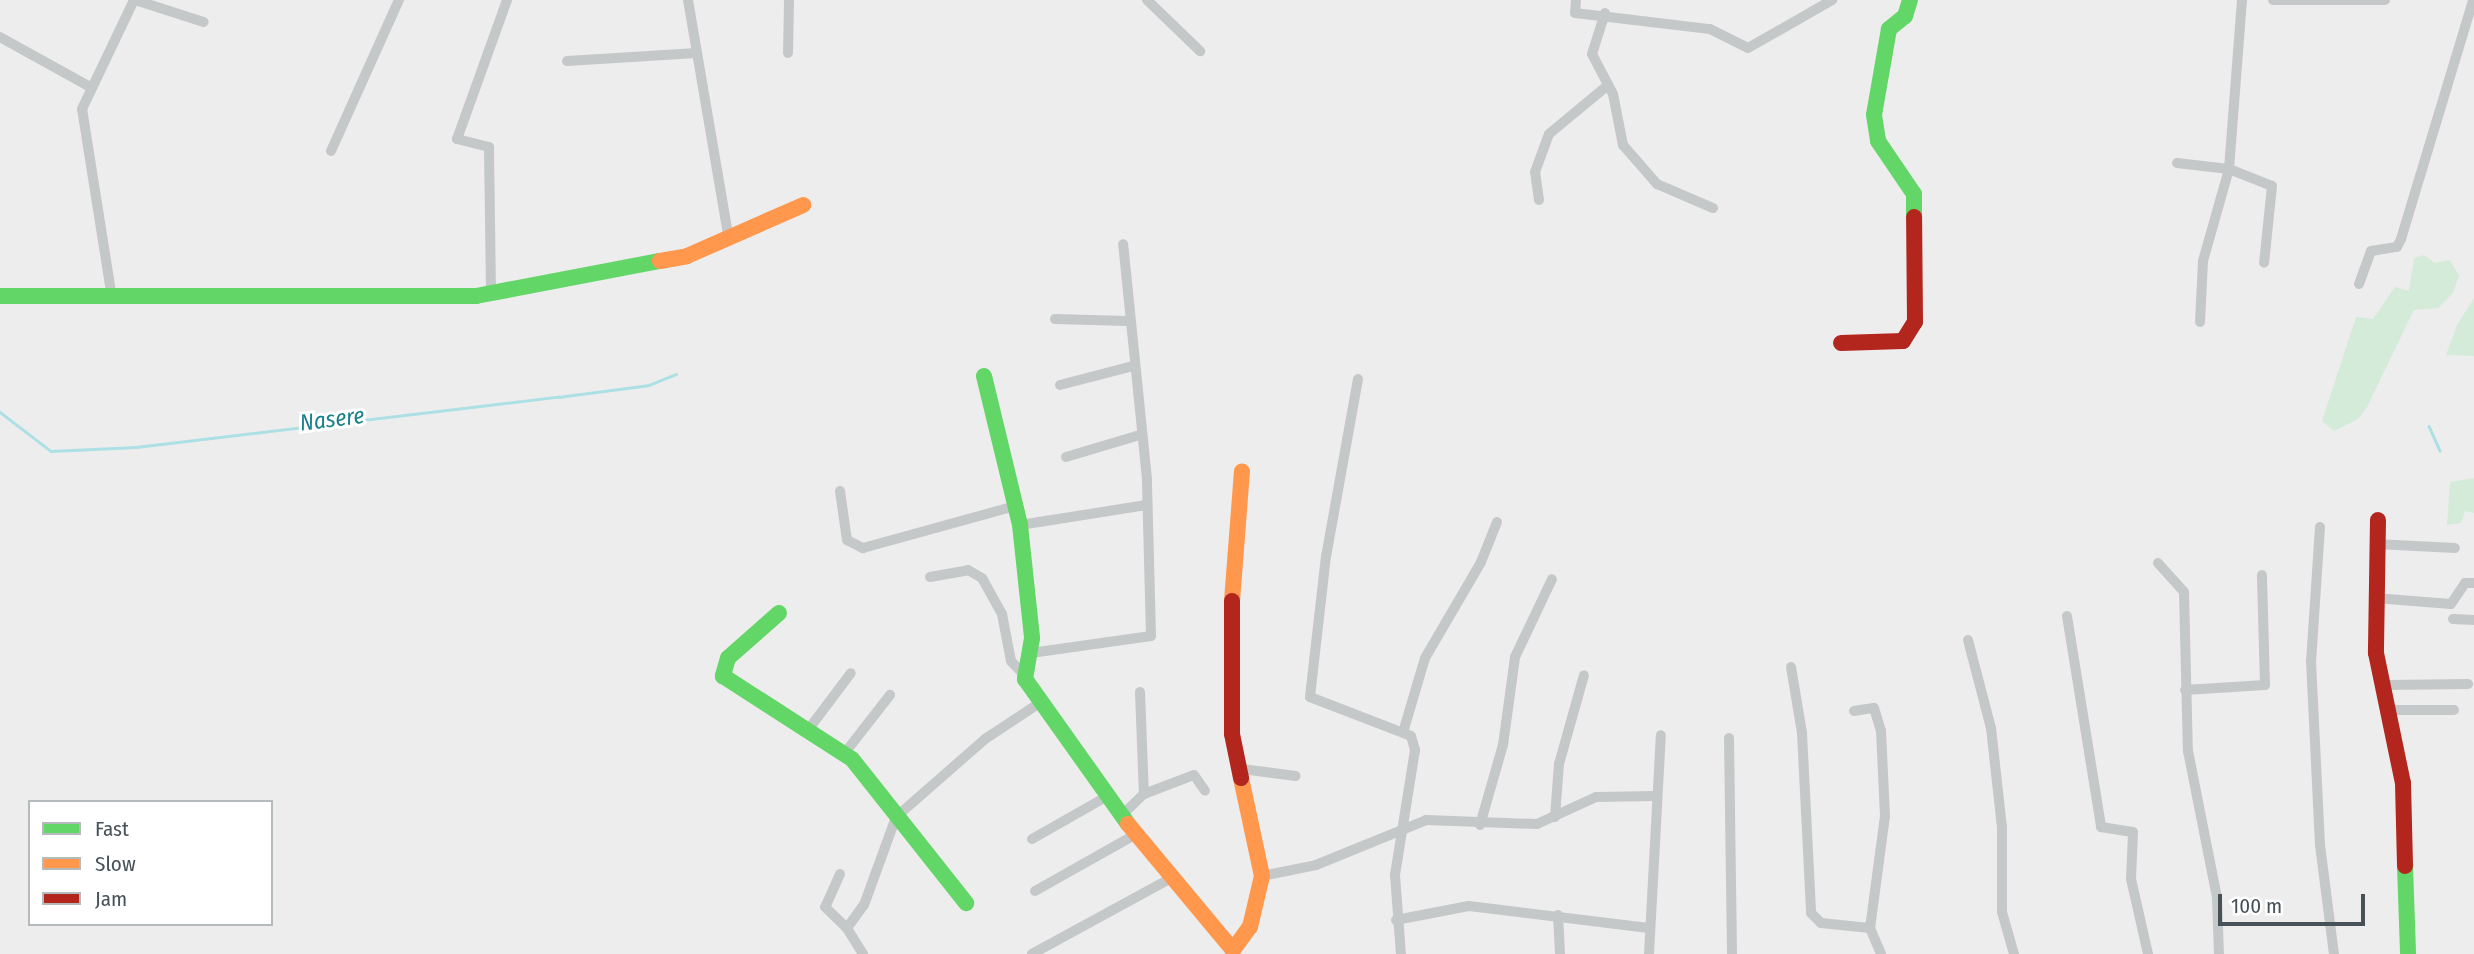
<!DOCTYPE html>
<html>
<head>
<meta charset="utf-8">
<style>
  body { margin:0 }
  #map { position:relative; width:2474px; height:954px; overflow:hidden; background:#eeeded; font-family:"Fira Sans Condensed",sans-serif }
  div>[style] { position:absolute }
  .green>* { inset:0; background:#d4ebd9 }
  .stream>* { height:2.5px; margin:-1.25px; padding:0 1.25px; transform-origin:1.25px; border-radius:1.25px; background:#ace0e5 }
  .street>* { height:10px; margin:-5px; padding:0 5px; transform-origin:5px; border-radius:5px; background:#c5c8c9 }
  .fast>* { height:16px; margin:-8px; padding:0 8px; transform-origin:8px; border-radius:8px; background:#63d668 }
  .slow>* { height:16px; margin:-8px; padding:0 8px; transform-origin:8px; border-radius:8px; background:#ff974d }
  .jam>* { height:16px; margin:-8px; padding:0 8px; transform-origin:8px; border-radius:8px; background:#b3261e }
  span { translate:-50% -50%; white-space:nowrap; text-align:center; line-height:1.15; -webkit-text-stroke:6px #fff; paint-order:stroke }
  .water-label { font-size:23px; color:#19808a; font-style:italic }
  .legend { position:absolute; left:28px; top:800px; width:245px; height:126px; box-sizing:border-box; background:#fff; border:2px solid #b5babc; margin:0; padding:9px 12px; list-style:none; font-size:21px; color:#475258 }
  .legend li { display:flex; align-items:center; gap:14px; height:35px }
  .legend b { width:35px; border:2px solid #b5babc }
  .scale { position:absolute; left:2218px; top:894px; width:147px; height:32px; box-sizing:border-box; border:4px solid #475258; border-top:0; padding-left:9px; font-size:21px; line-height:24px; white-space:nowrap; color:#475258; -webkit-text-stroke:5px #fff; paint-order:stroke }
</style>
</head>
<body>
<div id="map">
  <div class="green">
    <div style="clip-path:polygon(2424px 255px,2435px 263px,2450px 260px,2459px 276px,2453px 293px,2438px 308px,2414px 310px,2367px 407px,2358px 419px,2334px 431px,2322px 421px,2356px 317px,2373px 319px,2395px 287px,2409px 291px,2414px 258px)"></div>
    <div style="clip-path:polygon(2474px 298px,2474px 356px,2446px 355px,2457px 325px)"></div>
    <div style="clip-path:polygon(2474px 478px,2474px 513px,2465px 511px,2461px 523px,2447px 525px,2450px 482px)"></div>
  </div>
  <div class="stream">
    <div style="left:0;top:412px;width:64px;rotate:37.4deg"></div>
    <div style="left:51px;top:451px;width:85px;rotate:-2.7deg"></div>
    <div style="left:136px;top:447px;width:425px;rotate:-6.8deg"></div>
    <div style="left:558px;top:397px;width:92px;rotate:-7.5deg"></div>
    <div style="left:649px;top:385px;width:29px;rotate:-22deg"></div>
    <div style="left:2429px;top:426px;width:27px;rotate:66deg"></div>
  </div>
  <div class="street">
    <div style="left:135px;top:0;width:72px;rotate:17.7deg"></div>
    <div style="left:688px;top:0;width:242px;rotate:80.3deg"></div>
    <div style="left:1147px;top:0;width:74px;rotate:43.9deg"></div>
    <div style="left:1576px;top:0;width:13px;rotate:94deg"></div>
    <div style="left:1575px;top:13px;width:136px;rotate:6.8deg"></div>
    <div style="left:1710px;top:29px;width:42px;rotate:26.6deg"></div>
    <div style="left:1748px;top:48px;width:97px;rotate:-29.7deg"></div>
    <div style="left:2242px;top:0;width:169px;rotate:94.4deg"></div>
    <div style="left:2229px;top:169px;width:46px;rotate:21.6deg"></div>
    <div style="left:2272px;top:186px;width:77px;rotate:95.9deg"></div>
    <div style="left:2273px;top:0;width:112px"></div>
    <div style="left:1605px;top:13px;width:43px;rotate:107.6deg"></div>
    <div style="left:1592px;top:54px;width:45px;rotate:62.3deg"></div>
    <div style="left:1613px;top:94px;width:52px;rotate:78.9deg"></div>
    <div style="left:1623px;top:145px;width:52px;rotate:48.9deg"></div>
    <div style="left:1657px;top:184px;width:61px;rotate:23.2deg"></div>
    <div style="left:0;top:37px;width:105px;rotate:29deg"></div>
    <div style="left:788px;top:53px;width:53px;rotate:-88.9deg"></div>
    <div style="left:567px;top:61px;width:130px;rotate:-3.5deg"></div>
    <div style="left:331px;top:151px;width:166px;rotate:-65.8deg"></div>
    <div style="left:2177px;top:163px;width:52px;rotate:6.6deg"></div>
    <div style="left:2229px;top:169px;width:96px;rotate:105.8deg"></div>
    <div style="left:2203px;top:261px;width:61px;rotate:92.8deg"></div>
    <div style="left:1539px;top:200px;width:28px;rotate:-98deg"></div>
    <div style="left:1535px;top:172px;width:40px;rotate:-69.8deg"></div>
    <div style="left:1549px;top:134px;width:77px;rotate:-39.7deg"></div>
    <div style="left:2359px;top:284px;width:35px;rotate:-70deg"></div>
    <div style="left:2371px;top:251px;width:26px;rotate:-9deg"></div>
    <div style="left:2397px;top:247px;width:9px;rotate:-63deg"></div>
    <div style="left:2401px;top:239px;width:250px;rotate:-73.2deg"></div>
    <div style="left:491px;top:292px;width:145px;rotate:-90.8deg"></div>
    <div style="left:489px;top:147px;width:33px;rotate:-166deg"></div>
    <div style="left:457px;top:139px;width:148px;rotate:-70.2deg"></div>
    <div style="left:112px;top:298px;width:191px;rotate:-99deg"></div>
    <div style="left:82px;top:109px;width:121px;rotate:-64.5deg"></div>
    <div style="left:1055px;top:319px;width:72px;rotate:1.6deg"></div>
    <div style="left:1358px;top:379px;width:180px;rotate:100.2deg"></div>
    <div style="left:1326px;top:556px;width:142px;rotate:96.5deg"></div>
    <div style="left:1310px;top:697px;width:108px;rotate:21.1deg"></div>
    <div style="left:1411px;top:736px;width:15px;rotate:74deg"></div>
    <div style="left:1415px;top:750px;width:127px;rotate:99.1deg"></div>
    <div style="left:1395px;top:875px;width:79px;rotate:85.7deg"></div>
    <div style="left:1060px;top:385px;width:75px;rotate:-14.6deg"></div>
    <div style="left:1066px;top:457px;width:77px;rotate:-16.6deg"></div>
    <div style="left:840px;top:491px;width:49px;rotate:81.9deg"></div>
    <div style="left:847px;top:540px;width:18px;rotate:27deg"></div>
    <div style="left:863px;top:548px;width:158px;rotate:-15.4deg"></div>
    <div style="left:1020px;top:525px;width:128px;rotate:-9deg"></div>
    <div style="left:2320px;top:527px;width:134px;rotate:93.8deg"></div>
    <div style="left:2311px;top:661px;width:184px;rotate:87.2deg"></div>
    <div style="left:2320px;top:845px;width:110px;rotate:82.7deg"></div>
    <div style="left:2376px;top:544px;width:79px;rotate:2.9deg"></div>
    <div style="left:2158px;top:563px;width:39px;rotate:48deg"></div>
    <div style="left:2184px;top:592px;width:159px;rotate:88.6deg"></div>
    <div style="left:2188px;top:751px;width:150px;rotate:78.8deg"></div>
    <div style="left:2217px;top:898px;width:56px;rotate:88deg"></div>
    <div style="left:930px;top:577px;width:39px;rotate:-10deg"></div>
    <div style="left:968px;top:570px;width:16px;rotate:30deg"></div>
    <div style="left:982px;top:578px;width:41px;rotate:60.9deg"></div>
    <div style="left:1002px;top:614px;width:48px;rotate:79.2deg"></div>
    <div style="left:1011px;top:661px;width:21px;rotate:47deg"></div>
    <div style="left:2375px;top:598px;width:76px;rotate:4.5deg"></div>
    <div style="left:2451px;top:604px;width:25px;rotate:-56deg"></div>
    <div style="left:2465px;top:583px;width:9px"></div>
    <div style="left:2067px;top:616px;width:214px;rotate:80.8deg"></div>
    <div style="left:2101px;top:827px;width:32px;rotate:9deg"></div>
    <div style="left:2133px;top:832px;width:47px;rotate:92.4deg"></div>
    <div style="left:2131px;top:879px;width:77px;rotate:77.2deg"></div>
    <div style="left:2453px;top:619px;width:21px;rotate:3deg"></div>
    <div style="left:1968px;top:640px;width:91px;rotate:75.4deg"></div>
    <div style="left:1991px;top:728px;width:100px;rotate:83.7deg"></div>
    <div style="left:2002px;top:827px;width:85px;rotate:90deg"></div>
    <div style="left:2002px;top:912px;width:44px;rotate:74.1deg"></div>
    <div style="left:1031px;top:653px;width:121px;rotate:-8.1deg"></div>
    <div style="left:1151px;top:636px;width:157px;rotate:-91.5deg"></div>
    <div style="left:1147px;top:479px;width:236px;rotate:-95.8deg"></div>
    <div style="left:1791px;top:667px;width:67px;rotate:80.5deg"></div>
    <div style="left:1802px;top:733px;width:180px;rotate:87.1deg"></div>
    <div style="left:1811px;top:913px;width:14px;rotate:45deg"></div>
    <div style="left:1821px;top:923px;width:49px;rotate:5.8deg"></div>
    <div style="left:2385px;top:685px;width:83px;rotate:-0.7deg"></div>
    <div style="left:2185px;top:690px;width:80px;rotate:-3.6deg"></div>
    <div style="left:2265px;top:685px;width:110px;rotate:-91.6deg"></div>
    <div style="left:1140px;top:692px;width:102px;rotate:87.8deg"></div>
    <div style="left:2392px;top:710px;width:62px"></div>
    <div style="left:1854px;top:711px;width:20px;rotate:-9deg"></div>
    <div style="left:1874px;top:708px;width:24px;rotate:73deg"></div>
    <div style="left:1881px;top:731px;width:85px;rotate:87.3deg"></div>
    <div style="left:1885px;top:816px;width:113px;rotate:97.6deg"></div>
    <div style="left:1870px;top:928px;width:28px;rotate:67deg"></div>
    <div style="left:1404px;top:729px;width:74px;rotate:-73.5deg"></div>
    <div style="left:1425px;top:658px;width:111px;rotate:-59.7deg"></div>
    <div style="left:1481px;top:562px;width:43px;rotate:-68.2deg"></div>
    <div style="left:808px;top:730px;width:71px;rotate:-53deg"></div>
    <div style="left:1729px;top:738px;width:216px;rotate:89.2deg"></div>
    <div style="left:844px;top:754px;width:75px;rotate:-52.1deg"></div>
    <div style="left:1242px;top:769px;width:54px;rotate:7.4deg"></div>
    <div style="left:1121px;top:816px;width:32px;rotate:-44deg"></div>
    <div style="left:1144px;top:794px;width:53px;rotate:-20.8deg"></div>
    <div style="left:1194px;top:775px;width:19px;rotate:55deg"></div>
    <div style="left:1555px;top:817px;width:53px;rotate:-85.7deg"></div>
    <div style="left:1559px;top:764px;width:92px;rotate:-74.3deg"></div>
    <div style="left:1480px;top:825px;width:83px;rotate:-74deg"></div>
    <div style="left:1503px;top:745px;width:89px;rotate:-82.2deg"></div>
    <div style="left:1515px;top:657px;width:86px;rotate:-64.6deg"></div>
    <div style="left:1032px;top:839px;width:85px;rotate:-29.6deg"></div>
    <div style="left:840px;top:874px;width:36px;rotate:114deg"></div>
    <div style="left:825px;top:907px;width:30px;rotate:44deg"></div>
    <div style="left:1262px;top:876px;width:55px;rotate:-11.5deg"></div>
    <div style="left:1316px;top:865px;width:119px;rotate:-22.2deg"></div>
    <div style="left:1426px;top:820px;width:111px;rotate:2.1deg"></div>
    <div style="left:1537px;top:824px;width:65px;rotate:-24.6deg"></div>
    <div style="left:1596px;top:797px;width:60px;rotate:-1deg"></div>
    <div style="left:1035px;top:891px;width:116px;rotate:-29.4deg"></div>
    <div style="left:1558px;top:915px;width:39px;rotate:87deg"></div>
    <div style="left:1396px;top:920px;width:74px;rotate:-10.9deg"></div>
    <div style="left:1469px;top:906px;width:181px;rotate:7deg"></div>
    <div style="left:863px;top:954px;width:31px;rotate:-122deg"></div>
    <div style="left:847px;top:928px;width:29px;rotate:-54deg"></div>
    <div style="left:864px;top:905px;width:94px;rotate:-70deg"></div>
    <div style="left:896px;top:817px;width:118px;rotate:-41.2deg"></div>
    <div style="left:985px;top:739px;width:64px;rotate:-33.4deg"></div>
    <div style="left:1032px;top:954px;width:161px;rotate:-28.6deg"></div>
    <div style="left:1649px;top:954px;width:219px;rotate:-86.9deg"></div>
  </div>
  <div class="fast">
    <div style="left:1910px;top:0;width:17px;rotate:107deg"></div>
    <div style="left:1905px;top:16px;width:21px;rotate:141deg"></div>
    <div style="left:1889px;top:29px;width:87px;rotate:99.9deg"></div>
    <div style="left:1874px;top:115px;width:26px;rotate:81deg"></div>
    <div style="left:1878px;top:141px;width:64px;rotate:55.8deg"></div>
    <div style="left:1914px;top:194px;width:23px;rotate:90deg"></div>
    <div style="left:0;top:296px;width:476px"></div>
    <div style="left:476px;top:296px;width:187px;rotate:-10.8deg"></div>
    <div style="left:984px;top:376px;width:153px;rotate:76.4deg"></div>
    <div style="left:1020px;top:525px;width:114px;rotate:83.9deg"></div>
    <div style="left:1032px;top:638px;width:42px;rotate:99.7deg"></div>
    <div style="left:1025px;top:679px;width:178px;rotate:54.6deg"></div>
    <div style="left:779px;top:613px;width:68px;rotate:138.6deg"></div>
    <div style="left:728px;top:658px;width:19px;rotate:106deg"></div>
    <div style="left:723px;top:676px;width:153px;rotate:32.8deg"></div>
    <div style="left:852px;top:759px;width:184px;rotate:51.6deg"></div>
    <div style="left:2405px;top:866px;width:88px;rotate:88deg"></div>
  </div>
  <div class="slow">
    <div style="left:660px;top:261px;width:27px;rotate:-10deg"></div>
    <div style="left:687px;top:256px;width:127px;rotate:-23.7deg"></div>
    <div style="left:1232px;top:601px;width:130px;rotate:-85.6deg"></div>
    <div style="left:1128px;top:824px;width:164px;rotate:50.2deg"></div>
    <div style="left:1233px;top:950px;width:29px;rotate:-54deg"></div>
    <div style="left:1250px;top:927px;width:52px;rotate:-76.8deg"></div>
    <div style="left:1262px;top:876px;width:100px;rotate:-102.1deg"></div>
  </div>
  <div class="jam">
    <div style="left:1841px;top:343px;width:62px;rotate:-1.8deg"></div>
    <div style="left:1903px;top:341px;width:22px;rotate:-58deg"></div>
    <div style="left:1915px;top:322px;width:105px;rotate:-90.5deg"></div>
    <div style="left:2378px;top:520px;width:133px;rotate:90.9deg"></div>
    <div style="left:2376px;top:653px;width:133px;rotate:78.3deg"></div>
    <div style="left:2403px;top:783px;width:83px;rotate:88.6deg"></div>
    <div style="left:1232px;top:601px;width:133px;rotate:90deg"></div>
    <div style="left:1232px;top:734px;width:45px;rotate:78.4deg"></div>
  </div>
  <div class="water-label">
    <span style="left:332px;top:419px;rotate:-7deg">Nasere</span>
  </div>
  <ul class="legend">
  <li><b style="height:9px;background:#63d668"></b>Fast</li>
  <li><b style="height:9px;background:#ff974d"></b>Slow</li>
  <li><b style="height:9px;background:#b3261e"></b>Jam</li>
  </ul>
  <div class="scale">100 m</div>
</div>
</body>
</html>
